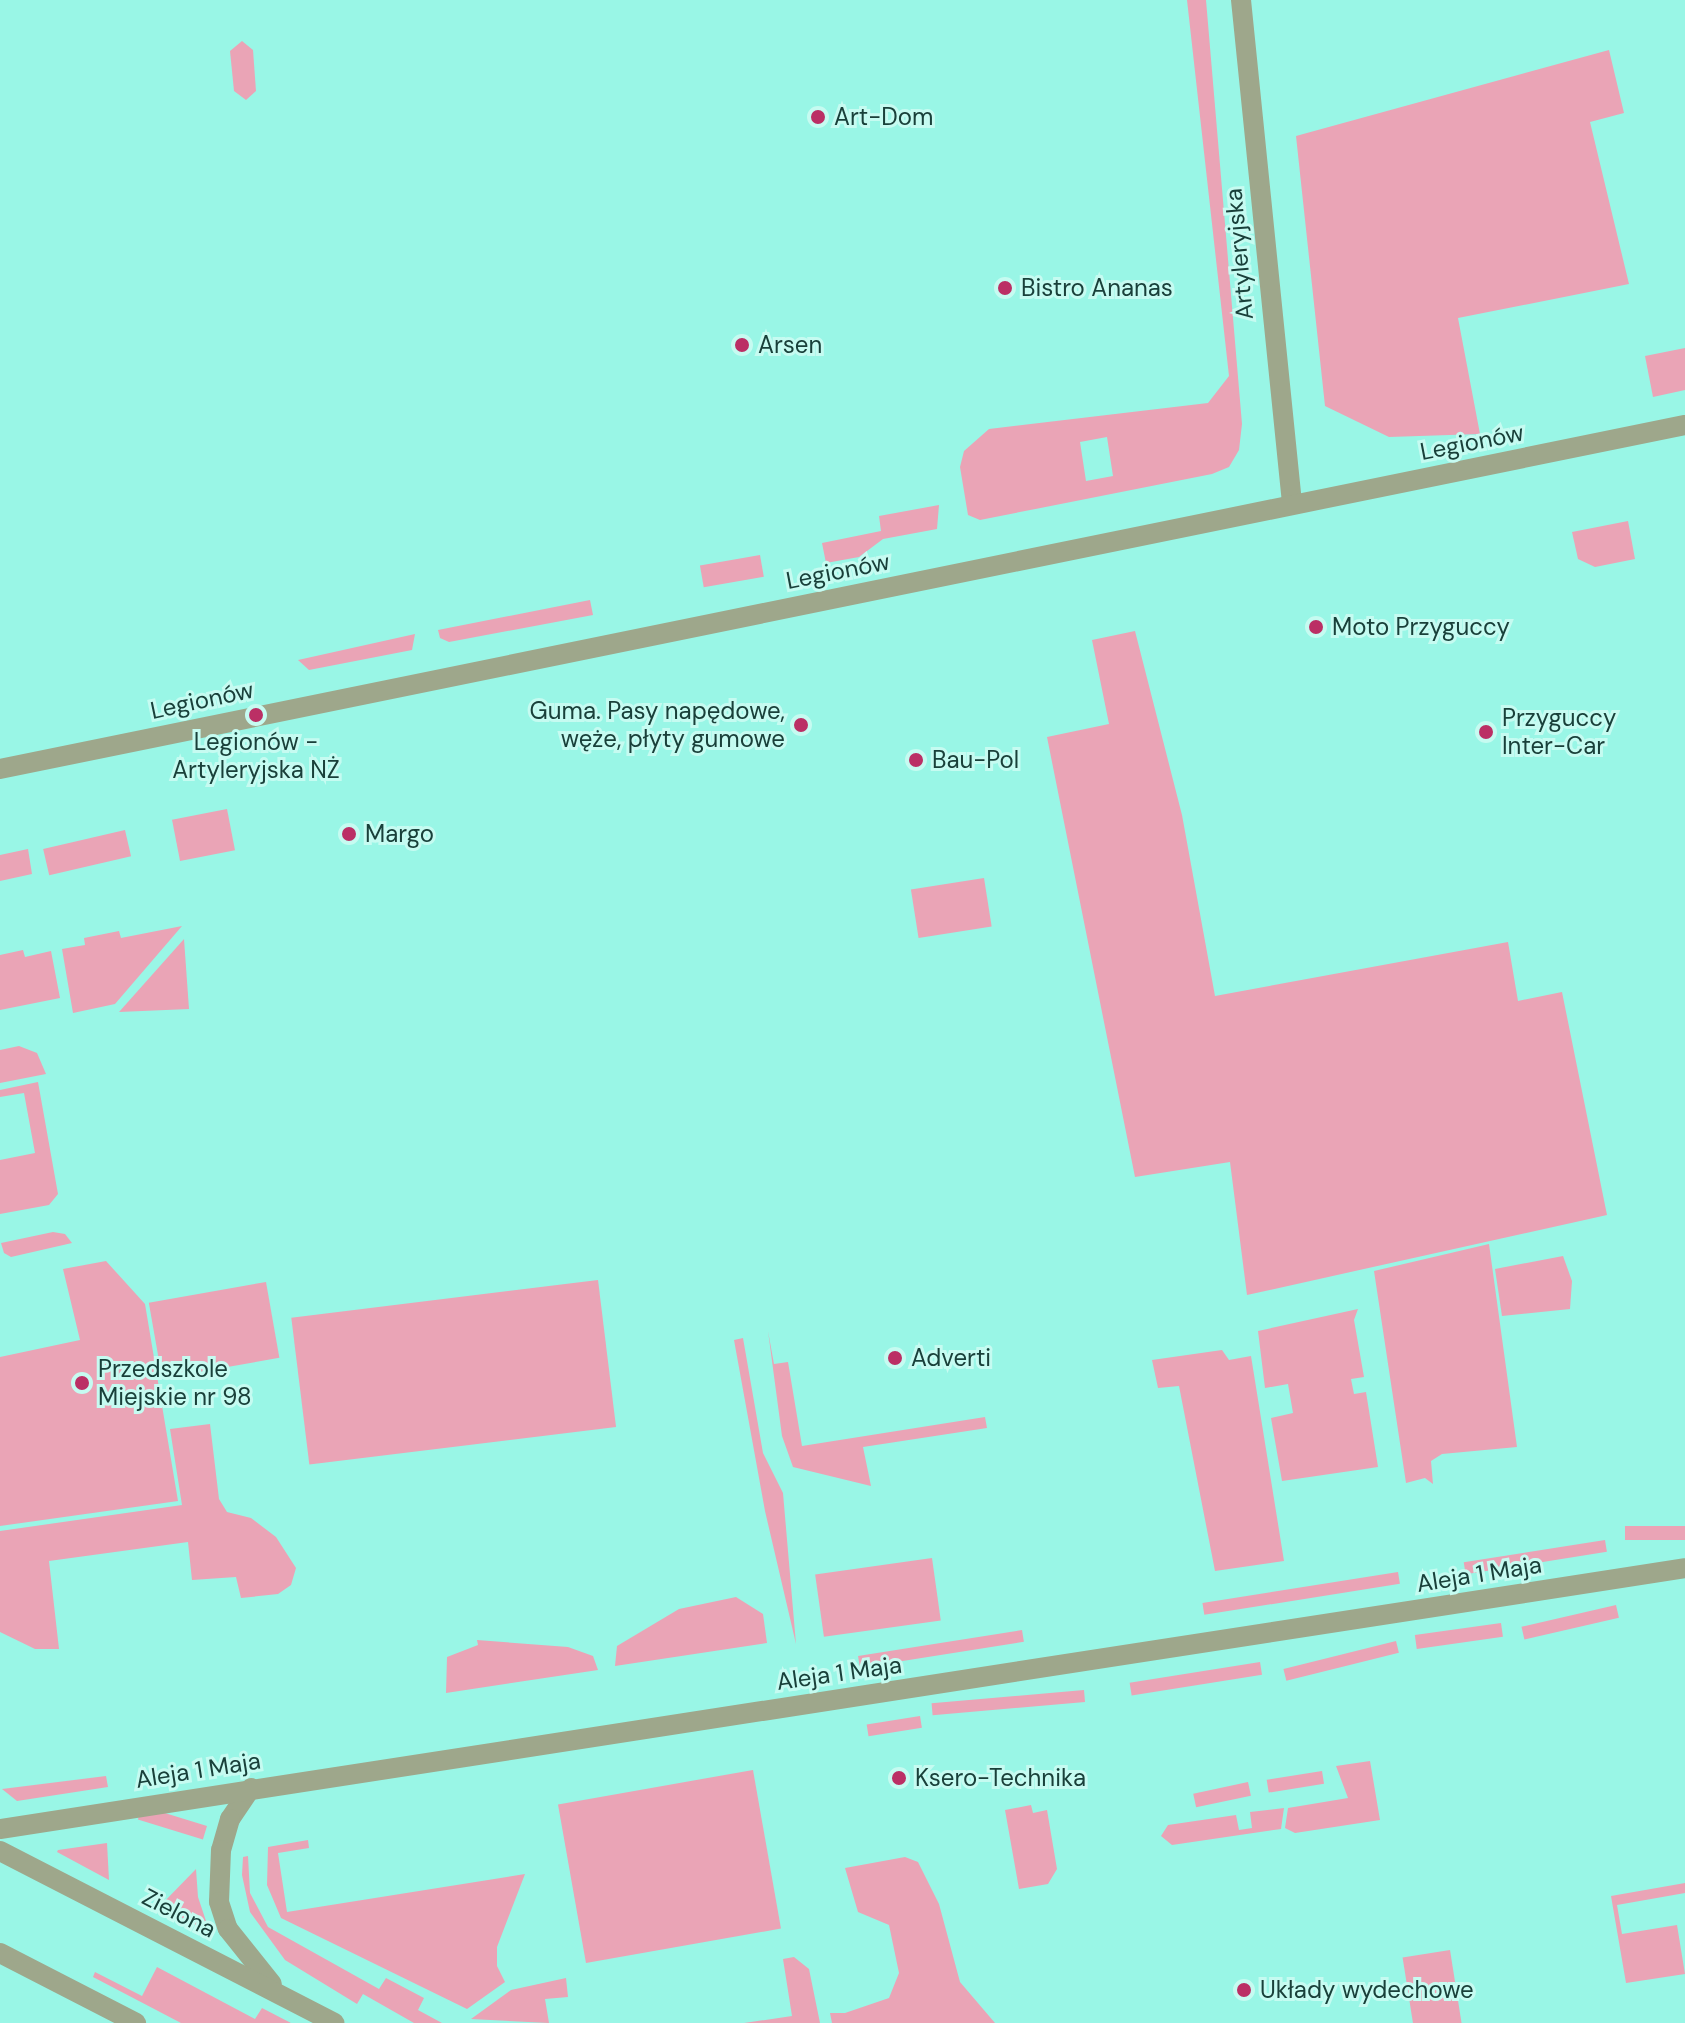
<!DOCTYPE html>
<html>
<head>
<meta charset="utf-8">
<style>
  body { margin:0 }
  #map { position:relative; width:1685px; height:2023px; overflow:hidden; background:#99f6e6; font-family:"DM Sans",sans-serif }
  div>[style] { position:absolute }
  .green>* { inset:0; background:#eaa4b6; transform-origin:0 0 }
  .minor>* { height:20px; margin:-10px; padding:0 10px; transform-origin:10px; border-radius:10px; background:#9ea78b }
  .dots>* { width:22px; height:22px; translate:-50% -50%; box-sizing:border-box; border:4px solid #c6fbf1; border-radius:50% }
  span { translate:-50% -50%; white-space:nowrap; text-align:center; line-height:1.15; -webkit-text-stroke:6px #c6fbf1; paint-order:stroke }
  .poi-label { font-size:24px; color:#19403a }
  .left { translate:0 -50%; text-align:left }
  .right { translate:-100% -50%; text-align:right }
  .street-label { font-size:24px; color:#19403a }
</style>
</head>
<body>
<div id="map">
  <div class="green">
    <div style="clip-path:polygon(evenodd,1187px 0,1206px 0,1242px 424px,1239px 450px,1229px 467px,1212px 474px,980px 520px,968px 515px,960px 467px,964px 451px,989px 429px,1208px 403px,1229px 376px,1187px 0,1107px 437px,1113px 476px,1086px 481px,1080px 442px,1107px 437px)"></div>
    <div style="clip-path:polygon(242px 41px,253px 50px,256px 91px,246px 100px,234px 91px,230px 51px)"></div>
    <div style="clip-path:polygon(1609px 50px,1624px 113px,1590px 122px,1629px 284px,1458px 318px,1480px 434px,1389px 437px,1325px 406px,1296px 136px)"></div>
    <div style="clip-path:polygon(1685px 348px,1685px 390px,1653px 397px,1645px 356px)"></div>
    <div style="clip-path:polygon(939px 505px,937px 529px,883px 539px,859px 557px,826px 563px,822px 543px,881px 531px,879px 516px)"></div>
    <div style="clip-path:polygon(1628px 521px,1635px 559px,1595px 567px,1578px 559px,1572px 532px)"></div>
    <div style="left:760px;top:555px;width:22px;height:61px;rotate:80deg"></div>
    <div style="clip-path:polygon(590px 600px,593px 615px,449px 642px,440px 638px,438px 630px)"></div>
    <div style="clip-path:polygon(1135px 631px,1182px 815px,1215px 996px,1508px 942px,1518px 1001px,1562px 992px,1607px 1215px,1247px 1295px,1230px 1162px,1135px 1177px,1047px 737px,1109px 724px,1092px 640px)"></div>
    <div style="clip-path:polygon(415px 634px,412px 650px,309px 670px,298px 660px)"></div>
    <div style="left:227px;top:809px;width:42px;height:56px;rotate:79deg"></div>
    <div style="left:125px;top:830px;width:27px;height:84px;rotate:77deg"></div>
    <div style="clip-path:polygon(28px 849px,32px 874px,0 881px,0 855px)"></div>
    <div style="left:984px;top:878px;width:49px;height:74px;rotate:81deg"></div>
    <div style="clip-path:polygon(182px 926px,115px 1004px,73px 1013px,62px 949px,85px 945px,84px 938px,119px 931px,121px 938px)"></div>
    <div style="clip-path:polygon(184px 939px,189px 1009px,119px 1012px)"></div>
    <div style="clip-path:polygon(23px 950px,25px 957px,51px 951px,60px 998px,0 1010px,0 955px)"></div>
    <div style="clip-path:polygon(19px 1046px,37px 1053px,46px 1074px,0 1083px,0 1050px)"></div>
    <div style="clip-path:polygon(38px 1082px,58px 1194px,49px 1205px,0 1214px,0 1160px,35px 1153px,24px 1093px,0 1097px,0 1090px)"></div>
    <div style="clip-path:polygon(53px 1232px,65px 1234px,72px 1243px,11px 1257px,4px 1253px,1px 1243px)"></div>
    <div style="clip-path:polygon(1489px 1244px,1517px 1447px,1442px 1454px,1431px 1461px,1433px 1484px,1425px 1478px,1406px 1483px,1374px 1271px)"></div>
    <div style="clip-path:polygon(1563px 1256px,1572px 1281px,1570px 1309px,1502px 1316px,1495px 1269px)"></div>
    <div style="clip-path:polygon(106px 1261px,145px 1304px,178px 1501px,0 1526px,0 1357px,80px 1340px,63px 1269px)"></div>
    <div style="left:598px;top:1280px;width:148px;height:309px;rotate:83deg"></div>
    <div style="left:266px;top:1282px;width:77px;height:119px;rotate:80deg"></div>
    <div style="clip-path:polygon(1358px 1309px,1354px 1320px,1364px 1377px,1351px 1379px,1354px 1394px,1366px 1392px,1378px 1467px,1282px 1481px,1271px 1418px,1293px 1413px,1288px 1384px,1265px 1388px,1258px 1331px)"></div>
    <div style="clip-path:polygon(768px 1331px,774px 1364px,788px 1362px,802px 1446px,985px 1417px,987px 1428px,863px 1447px,871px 1486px,793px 1467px,782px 1436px)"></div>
    <div style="clip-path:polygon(743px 1338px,763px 1453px,783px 1493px,796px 1644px,765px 1511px,734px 1340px)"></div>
    <div style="clip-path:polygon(1222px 1350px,1229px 1360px,1251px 1356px,1284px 1561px,1215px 1571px,1179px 1386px,1158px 1388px,1152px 1360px)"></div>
    <div style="clip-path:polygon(210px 1424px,219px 1499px,227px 1512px,251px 1518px,276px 1537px,296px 1568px,291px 1585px,278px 1594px,241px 1598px,236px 1577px,192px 1580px,188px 1542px,49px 1561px,59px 1649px,35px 1649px,0 1632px,0 1531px,182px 1505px,170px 1429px)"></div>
    <div style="left:1685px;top:1526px;width:14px;height:60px;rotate:90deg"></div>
    <div style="left:1605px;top:1540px;width:12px;height:143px;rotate:81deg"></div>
    <div style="left:932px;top:1558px;width:63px;height:118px;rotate:82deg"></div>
    <div style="left:1398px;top:1572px;width:12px;height:198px;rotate:81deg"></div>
    <div style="clip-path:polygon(736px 1597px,763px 1614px,767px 1643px,615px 1666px,617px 1646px,679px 1609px)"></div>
    <div style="left:1616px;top:1605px;width:13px;height:97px;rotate:77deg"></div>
    <div style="left:1501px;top:1623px;width:14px;height:87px;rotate:82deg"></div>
    <div style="left:1022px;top:1630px;width:12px;height:166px;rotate:81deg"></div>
    <div style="clip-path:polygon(477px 1640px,568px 1647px,593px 1656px,598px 1670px,446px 1693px,447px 1657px,478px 1645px)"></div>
    <div style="left:1396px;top:1641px;width:12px;height:116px;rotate:76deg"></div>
    <div style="left:1260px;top:1662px;width:13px;height:132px;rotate:81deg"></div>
    <div style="left:1084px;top:1690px;width:12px;height:153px;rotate:85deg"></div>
    <div style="left:920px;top:1716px;width:12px;height:54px;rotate:81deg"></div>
    <div style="clip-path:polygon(1370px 1761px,1380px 1820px,1295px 1833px,1285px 1828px,1288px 1808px,1348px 1798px,1336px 1766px)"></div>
    <div style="left:753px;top:1770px;width:161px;height:198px;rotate:80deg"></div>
    <div style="left:1322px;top:1771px;width:13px;height:56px;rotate:81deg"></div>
    <div style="clip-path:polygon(106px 1776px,108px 1787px,17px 1801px,2px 1789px)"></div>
    <div style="left:1248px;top:1782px;width:14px;height:56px;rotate:78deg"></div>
    <div style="clip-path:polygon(1031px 1805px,1033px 1813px,1047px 1810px,1057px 1869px,1048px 1884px,1019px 1889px,1005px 1810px)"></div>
    <div style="clip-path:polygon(1284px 1808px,1281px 1829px,1172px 1845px,1161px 1836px,1168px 1825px,1236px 1815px,1239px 1830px,1252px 1828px,1250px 1812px)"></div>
    <div style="left:207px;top:1826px;width:14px;height:68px;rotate:107deg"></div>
    <div style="clip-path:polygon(308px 1840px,309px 1848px,278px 1853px,287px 1912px,525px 1874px,497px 1947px,497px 1966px,505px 1982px,467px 2009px,281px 1918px,267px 1885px,268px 1847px)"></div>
    <div style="clip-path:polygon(107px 1843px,109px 1880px,57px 1852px,58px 1850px)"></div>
    <div style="clip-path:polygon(248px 1856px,250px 1893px,268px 1927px,379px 1989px,386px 1978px,424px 1998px,418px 2010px,442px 2023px,414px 2023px,363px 1994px,357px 2004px,285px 1960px,250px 1912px,242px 1875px,243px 1857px)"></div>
    <div style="clip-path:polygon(905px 1857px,918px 1862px,939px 1904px,960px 1982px,995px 2023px,832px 2023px,830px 2013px,845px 2013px,889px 1998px,899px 1973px,889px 1925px,858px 1912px,845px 1868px)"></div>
    <div style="clip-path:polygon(196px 1869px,198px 1897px,210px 1933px,160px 1906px)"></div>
    <div style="clip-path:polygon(1685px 1883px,1685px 1893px,1617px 1905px,1622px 1934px,1677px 1925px,1685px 1974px,1626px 1983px,1611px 1896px)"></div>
    <div style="left:1450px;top:1950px;width:74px;height:48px;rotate:81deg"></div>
    <div style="clip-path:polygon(794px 1957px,809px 1969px,820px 2023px,744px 2023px,792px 2016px,783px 1959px)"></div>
    <div style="clip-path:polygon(157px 1967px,255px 2019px,262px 2008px,291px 2023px,181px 2023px,93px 1977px,95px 1972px,142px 1996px)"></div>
    <div style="clip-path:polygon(566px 1978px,568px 1997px,545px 1999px,549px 2023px,471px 2019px,511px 1990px)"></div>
  </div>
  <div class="minor">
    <div style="left:1241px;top:0;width:506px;rotate:84.21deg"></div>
    <div style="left:0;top:769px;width:1720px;rotate:-11.54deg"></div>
    <div style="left:251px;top:1788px;width:37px;rotate:124deg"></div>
    <div style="left:230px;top:1819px;width:32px;rotate:106deg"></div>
    <div style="left:221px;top:1850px;width:52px;rotate:92.2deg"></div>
    <div style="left:219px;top:1902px;width:28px;rotate:72deg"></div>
    <div style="left:228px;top:1929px;width:70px;rotate:51.3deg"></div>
    <div style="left:0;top:1829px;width:1705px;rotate:-8.8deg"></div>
    <div style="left:0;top:1851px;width:376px;rotate:27.2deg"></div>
    <div style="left:0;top:1953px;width:153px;rotate:27.2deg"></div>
  </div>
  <div class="dots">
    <div style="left:818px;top:117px;background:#bb2f65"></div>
    <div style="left:1005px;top:288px;background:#bb2f65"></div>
    <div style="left:742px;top:345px;background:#bb2f65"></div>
    <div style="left:1316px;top:627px;background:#bb2f65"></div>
    <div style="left:256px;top:715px;background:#bb2f65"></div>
    <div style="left:801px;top:725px;background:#bb2f65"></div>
    <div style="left:1486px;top:732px;background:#bb2f65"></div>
    <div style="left:916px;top:760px;background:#bb2f65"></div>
    <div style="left:349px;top:834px;background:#bb2f65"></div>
    <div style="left:895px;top:1358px;background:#bb2f65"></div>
    <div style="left:82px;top:1383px;background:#bb2f65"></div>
    <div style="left:899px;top:1778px;background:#bb2f65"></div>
    <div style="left:1244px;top:1990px;background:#bb2f65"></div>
  </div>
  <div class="poi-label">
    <span class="left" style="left:834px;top:117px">Art-Dom</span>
    <span class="left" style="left:1021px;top:288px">Bistro Ananas</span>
    <span class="left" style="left:758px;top:345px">Arsen</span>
    <span class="left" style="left:1332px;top:627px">Moto Przyguccy</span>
    <span class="right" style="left:785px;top:725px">Guma. Pasy napędowe,<br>węże, płyty gumowe</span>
    <span class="left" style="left:1502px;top:732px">Przyguccy<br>Inter-Car</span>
    <span style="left:256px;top:756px">Legionów -<br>Artyleryjska NŻ</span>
    <span class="left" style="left:932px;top:760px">Bau-Pol</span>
    <span class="left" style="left:365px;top:834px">Margo</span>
    <span class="left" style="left:911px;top:1358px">Adverti</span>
    <span class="left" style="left:98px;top:1383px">Przedszkole<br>Miejskie nr 98</span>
    <span class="left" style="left:915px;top:1778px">Ksero-Technika</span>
    <span class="left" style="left:1260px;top:1990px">Układy wydechowe</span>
  </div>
  <div class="street-label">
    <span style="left:1239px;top:254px;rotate:-95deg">Artyleryjska</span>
    <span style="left:1472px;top:442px;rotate:-11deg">Legionów</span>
    <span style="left:838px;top:571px;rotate:-11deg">Legionów</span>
    <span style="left:202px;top:700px;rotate:-12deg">Legionów</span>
    <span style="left:1479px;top:1574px;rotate:-9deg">Aleja 1 Maja</span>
    <span style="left:839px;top:1673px;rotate:-8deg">Aleja 1 Maja</span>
    <span style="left:198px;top:1770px;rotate:-9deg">Aleja 1 Maja</span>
    <span style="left:179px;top:1913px;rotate:27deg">Zielona</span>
  </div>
</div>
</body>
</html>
